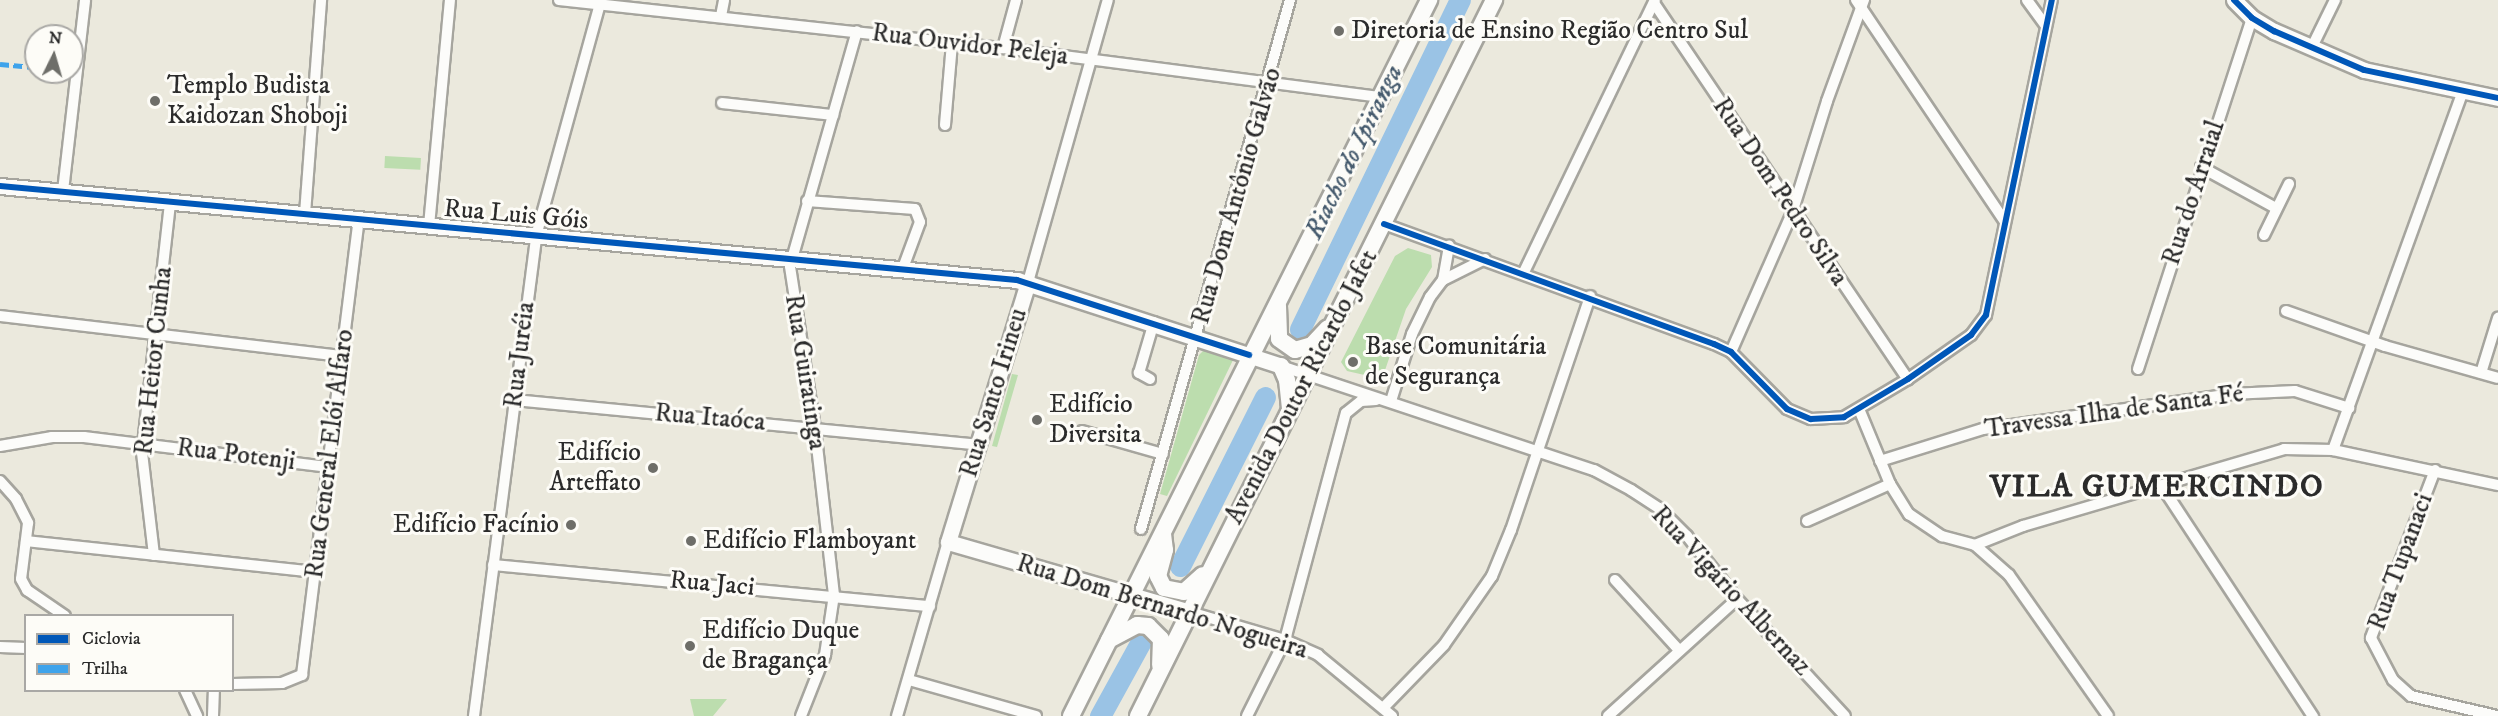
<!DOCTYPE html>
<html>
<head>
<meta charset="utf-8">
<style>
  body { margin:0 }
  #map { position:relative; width:2498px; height:716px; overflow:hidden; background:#ebe9dd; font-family:"IM FELL DW Pica",serif }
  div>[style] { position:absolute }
  .green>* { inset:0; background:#bcddae; transform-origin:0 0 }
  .river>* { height:21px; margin:-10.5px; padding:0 10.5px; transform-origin:10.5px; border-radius:10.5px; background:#9ac3e5 }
  .roads { filter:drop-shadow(2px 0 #a6a59e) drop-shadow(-2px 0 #a6a59e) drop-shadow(0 2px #a6a59e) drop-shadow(0 -2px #a6a59e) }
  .street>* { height:10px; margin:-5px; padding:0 5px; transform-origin:5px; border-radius:5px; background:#fcfcfa }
  .secondary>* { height:15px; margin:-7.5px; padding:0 7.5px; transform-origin:7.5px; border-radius:7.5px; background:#fcfcfa }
  .primary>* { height:16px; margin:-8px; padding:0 8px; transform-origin:8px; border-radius:8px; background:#fcfcfa }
  .quiet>* { height:4.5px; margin-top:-2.25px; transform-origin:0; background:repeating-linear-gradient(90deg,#3ea3eb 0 9px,transparent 0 13.5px) }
  .cycleway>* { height:6px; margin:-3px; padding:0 3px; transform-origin:3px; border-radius:3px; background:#0057b8 }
  .dots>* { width:16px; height:16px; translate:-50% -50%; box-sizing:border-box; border:3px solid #fdfcf7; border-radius:50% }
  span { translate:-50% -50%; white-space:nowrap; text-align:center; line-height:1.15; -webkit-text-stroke:6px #fdfcf7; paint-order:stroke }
  .poi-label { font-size:26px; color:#2b2b2b }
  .left { translate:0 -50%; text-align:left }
  .right { translate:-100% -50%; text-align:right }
  .street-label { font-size:26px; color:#2b2b2b }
  .water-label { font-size:27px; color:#465b6e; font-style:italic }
  .district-label { font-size:32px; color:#2b2b2b; font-weight:700; letter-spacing:1.5px }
  .legend { position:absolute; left:24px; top:614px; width:210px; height:78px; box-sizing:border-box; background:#fdfcf7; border:2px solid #a9a8a5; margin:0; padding:8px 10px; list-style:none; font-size:18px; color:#2b2b2b }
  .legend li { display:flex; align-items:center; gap:12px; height:30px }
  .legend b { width:30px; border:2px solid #a9a8a5 }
  .north { position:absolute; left:24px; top:24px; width:60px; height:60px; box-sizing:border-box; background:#fdfcf7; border:2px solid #a9a8a5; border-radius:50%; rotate:5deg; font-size:16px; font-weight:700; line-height:24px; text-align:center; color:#2b2b2b }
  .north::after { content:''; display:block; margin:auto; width:21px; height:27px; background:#6e6e69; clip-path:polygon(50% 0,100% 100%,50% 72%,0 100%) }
</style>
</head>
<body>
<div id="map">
  <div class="green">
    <div style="left:385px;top:156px;width:36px;height:12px;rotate:3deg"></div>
    <div style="clip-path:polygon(1408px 248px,1431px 255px,1432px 267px,1406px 309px,1382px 379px,1347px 371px,1341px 362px,1395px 256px)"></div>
    <div style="clip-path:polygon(1205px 349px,1234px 358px,1167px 496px,1160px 494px,1199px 355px)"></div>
    <div style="clip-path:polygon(1012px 374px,1018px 375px,997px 447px,992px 446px)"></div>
    <div style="clip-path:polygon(690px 699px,727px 699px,713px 716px,694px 716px)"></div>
  </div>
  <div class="river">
    <div style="left:1300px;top:329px;width:366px;rotate:-64.1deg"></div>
    <div style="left:1180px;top:566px;width:189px;rotate:-63.3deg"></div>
    <div style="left:1100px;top:716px;width:91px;rotate:-61.2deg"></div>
  </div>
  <div class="roads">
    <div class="street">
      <div style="left:559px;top:0;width:447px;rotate:6.2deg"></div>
      <div style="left:1003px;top:48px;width:380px;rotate:7.4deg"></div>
      <div style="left:1856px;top:0;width:267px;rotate:56.1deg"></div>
      <div style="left:2027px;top:0;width:32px;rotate:54deg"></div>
      <div style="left:1654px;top:3px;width:454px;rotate:56deg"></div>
      <div style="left:721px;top:16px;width:16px;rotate:-79deg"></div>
      <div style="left:1003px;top:48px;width:50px;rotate:-74.8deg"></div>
      <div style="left:2311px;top:49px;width:55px;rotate:-63.9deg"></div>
      <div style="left:722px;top:103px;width:112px;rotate:6.2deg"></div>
      <div style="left:945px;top:125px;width:82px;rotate:-85.1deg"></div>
      <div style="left:2201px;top:167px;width:85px;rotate:28.7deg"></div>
      <div style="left:63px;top:191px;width:192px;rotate:-83.4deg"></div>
      <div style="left:807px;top:201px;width:108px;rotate:4.2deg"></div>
      <div style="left:915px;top:209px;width:14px;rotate:69deg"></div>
      <div style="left:920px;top:222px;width:49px;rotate:110.3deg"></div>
      <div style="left:305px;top:214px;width:215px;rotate:-85.7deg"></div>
      <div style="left:1384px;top:224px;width:351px;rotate:20deg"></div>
      <div style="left:1714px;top:344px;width:19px;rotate:25deg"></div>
      <div style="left:1731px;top:352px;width:80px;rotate:45.5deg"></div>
      <div style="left:1787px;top:409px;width:26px;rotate:23deg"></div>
      <div style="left:1811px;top:419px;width:33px;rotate:-3deg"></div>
      <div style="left:1844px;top:417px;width:74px;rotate:-30.7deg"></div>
      <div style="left:1908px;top:379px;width:77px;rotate:-34.9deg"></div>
      <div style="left:1971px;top:335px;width:25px;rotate:-53deg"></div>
      <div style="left:1986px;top:315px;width:322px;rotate:-78.2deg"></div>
      <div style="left:429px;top:226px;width:227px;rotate:-84.7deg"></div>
      <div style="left:2264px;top:235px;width:57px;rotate:-63.9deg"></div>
      <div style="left:1524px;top:272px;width:302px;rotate:-64.3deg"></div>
      <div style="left:1443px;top:280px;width:35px;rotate:-80deg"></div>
      <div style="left:1028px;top:282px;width:293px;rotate:-74.2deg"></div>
      <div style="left:2286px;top:311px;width:105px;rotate:19.5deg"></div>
      <div style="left:2385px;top:346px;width:117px;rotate:15.8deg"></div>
      <div style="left:0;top:316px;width:345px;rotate:6.7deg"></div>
      <div style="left:1731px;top:352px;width:152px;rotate:-66.3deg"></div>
      <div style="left:1792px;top:213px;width:117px;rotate:-72.6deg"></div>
      <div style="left:1827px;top:101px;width:108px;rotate:-69.9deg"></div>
      <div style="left:1281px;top:366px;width:330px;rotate:18.4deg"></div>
      <div style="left:1594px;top:470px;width:42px;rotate:28.4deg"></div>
      <div style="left:1631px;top:490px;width:33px;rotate:33deg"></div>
      <div style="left:1659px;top:508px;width:40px;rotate:45deg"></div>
      <div style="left:1687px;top:536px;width:80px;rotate:51.6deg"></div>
      <div style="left:1737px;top:599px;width:159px;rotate:47.3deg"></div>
      <div style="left:2138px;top:369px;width:369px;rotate:-72deg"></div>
      <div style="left:2481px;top:373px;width:58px;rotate:-72.8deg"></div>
      <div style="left:1150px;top:379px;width:13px;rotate:-151deg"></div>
      <div style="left:1139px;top:373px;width:53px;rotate:-73.6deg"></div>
      <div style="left:514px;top:400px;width:466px;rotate:5.5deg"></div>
      <div style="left:1391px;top:401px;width:70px;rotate:-72.6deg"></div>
      <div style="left:1412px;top:334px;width:41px;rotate:-64.1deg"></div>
      <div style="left:1430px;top:297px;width:21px;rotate:-53deg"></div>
      <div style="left:1443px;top:280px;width:47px;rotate:-26.6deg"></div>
      <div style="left:1859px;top:409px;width:81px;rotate:67.5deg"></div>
      <div style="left:1890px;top:484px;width:36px;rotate:58deg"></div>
      <div style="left:1909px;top:514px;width:40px;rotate:34deg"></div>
      <div style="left:1942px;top:536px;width:34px;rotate:15deg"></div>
      <div style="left:1975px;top:545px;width:45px;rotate:41.4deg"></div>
      <div style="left:2009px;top:575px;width:172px;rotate:54.9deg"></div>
      <div style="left:1082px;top:431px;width:84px;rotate:15.9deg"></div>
      <div style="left:0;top:446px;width:53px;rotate:-9.8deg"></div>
      <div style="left:52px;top:437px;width:32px"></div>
      <div style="left:84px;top:437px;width:247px;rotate:7deg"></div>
      <div style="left:2333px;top:450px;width:382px;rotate:-70.1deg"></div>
      <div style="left:1880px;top:461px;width:108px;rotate:-17.3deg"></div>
      <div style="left:1983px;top:429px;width:250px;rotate:-8deg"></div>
      <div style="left:2231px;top:394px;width:64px;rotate:-2.7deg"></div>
      <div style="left:2295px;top:391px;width:57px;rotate:17.5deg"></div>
      <div style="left:2435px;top:470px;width:180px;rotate:110.9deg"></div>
      <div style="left:2371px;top:638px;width:47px;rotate:62.4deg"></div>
      <div style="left:2393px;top:680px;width:24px;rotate:42deg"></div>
      <div style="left:2411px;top:696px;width:88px;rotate:13.1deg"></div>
      <div style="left:0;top:481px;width:24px;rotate:48deg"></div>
      <div style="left:16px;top:499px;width:27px;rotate:63deg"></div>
      <div style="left:28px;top:523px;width:56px;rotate:97.1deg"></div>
      <div style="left:21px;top:579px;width:13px;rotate:61deg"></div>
      <div style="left:27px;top:590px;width:46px;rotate:34.4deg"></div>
      <div style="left:2161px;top:485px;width:277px;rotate:56.7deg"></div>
      <div style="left:1807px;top:521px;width:91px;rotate:-24deg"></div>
      <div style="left:1141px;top:529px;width:550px;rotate:-74.27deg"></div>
      <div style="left:26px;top:541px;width:291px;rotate:6.1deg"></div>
      <div style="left:1975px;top:545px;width:52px;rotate:-21.6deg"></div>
      <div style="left:2023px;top:526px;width:272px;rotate:-16.4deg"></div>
      <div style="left:2284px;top:449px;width:49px;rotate:1.2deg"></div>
      <div style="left:2333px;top:450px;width:169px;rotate:12deg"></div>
      <div style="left:154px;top:555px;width:103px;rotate:-96.7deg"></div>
      <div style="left:142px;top:453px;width:253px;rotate:-83.6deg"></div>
      <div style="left:493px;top:565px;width:439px;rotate:5.4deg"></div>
      <div style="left:1615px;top:580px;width:95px;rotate:47.6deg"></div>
      <div style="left:1190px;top:612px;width:99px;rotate:16.4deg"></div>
      <div style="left:1285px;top:640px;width:36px;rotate:24deg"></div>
      <div style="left:1318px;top:655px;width:96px;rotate:39.5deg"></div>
      <div style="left:0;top:647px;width:26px;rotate:2deg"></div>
      <div style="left:909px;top:680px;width:132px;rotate:15.8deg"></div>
      <div style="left:232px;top:684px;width:50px;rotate:-1.1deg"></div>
      <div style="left:282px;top:683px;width:22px;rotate:-22deg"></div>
      <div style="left:302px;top:675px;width:460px;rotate:-82.9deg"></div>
      <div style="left:185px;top:690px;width:29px;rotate:65deg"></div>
      <div style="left:1384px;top:707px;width:86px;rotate:-45.9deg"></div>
      <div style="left:1444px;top:645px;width:84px;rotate:-55.2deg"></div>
      <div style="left:1492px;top:576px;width:50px;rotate:-67.6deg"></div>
      <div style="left:1511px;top:530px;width:247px;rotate:-71.3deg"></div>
      <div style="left:213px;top:716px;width:26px;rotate:-88deg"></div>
      <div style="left:474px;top:716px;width:484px;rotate:-82.6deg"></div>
      <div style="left:536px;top:236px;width:245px;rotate:-74.6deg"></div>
      <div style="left:801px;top:716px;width:66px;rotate:-68.5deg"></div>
      <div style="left:825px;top:655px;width:61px;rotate:-81.5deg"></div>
      <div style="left:834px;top:595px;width:168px;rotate:-96.5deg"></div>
      <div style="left:815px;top:428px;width:164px;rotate:-98.8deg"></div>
      <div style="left:790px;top:266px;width:244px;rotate:-74.1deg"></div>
      <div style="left:897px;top:716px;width:181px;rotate:-73.7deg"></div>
      <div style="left:1247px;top:716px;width:85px;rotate:-63.4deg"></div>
      <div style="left:1285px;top:640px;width:235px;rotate:-75deg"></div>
      <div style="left:1346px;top:413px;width:19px;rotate:-39deg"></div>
      <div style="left:1361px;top:401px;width:15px;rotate:-4deg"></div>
      <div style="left:1608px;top:716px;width:174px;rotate:-42.2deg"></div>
    </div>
    <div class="secondary">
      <div style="left:2234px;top:0;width:25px;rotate:45deg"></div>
      <div style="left:2252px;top:18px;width:26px;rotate:31deg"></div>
      <div style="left:2274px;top:31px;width:98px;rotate:23.4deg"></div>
      <div style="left:2364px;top:70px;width:137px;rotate:11.8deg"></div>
      <div style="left:0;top:186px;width:1021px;rotate:5.28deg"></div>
      <div style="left:1017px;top:280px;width:278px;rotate:18deg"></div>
      <div style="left:1028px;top:282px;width:272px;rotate:107.1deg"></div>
      <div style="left:948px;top:542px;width:252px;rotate:16.1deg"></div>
    </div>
    <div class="primary">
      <div style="left:1278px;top:306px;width:33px;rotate:88deg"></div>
      <div style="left:1279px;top:339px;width:19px;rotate:35deg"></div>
      <div style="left:1295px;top:350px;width:18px;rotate:-16deg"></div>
      <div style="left:1312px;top:345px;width:23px;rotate:-47deg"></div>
      <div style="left:1281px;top:366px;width:15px;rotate:67deg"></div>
      <div style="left:1287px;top:380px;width:30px;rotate:84deg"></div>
      <div style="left:1163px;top:534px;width:16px;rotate:83deg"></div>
      <div style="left:1165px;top:550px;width:27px;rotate:105deg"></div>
      <div style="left:1158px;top:576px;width:13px;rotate:63deg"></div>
      <div style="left:1164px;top:588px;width:20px;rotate:11deg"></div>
      <div style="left:1184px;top:592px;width:25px;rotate:-42deg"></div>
      <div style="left:1109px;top:640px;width:32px;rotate:-28deg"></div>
      <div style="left:1137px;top:625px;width:11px;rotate:5deg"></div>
      <div style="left:1148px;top:626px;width:18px;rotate:45deg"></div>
      <div style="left:1161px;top:639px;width:26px;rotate:92deg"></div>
      <div style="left:1071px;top:716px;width:801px;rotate:-63.43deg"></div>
      <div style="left:1138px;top:716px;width:800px;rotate:-63.56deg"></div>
    </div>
  </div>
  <div class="quiet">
    <div style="left:0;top:64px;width:36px;rotate:5deg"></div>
    <div style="left:72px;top:71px;width:4px"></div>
  </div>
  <div class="cycleway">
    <div style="left:2234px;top:0;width:25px;rotate:45deg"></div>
    <div style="left:2252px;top:18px;width:26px;rotate:31deg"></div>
    <div style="left:2274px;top:31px;width:98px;rotate:23.4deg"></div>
    <div style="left:2364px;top:70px;width:137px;rotate:11.8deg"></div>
    <div style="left:0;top:186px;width:1021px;rotate:5.28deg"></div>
    <div style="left:1017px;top:280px;width:244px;rotate:17.9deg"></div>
    <div style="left:1384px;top:224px;width:351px;rotate:20deg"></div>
    <div style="left:1714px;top:344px;width:19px;rotate:25deg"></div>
    <div style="left:1731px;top:352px;width:80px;rotate:45.5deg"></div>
    <div style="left:1787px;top:409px;width:26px;rotate:23deg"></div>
    <div style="left:1811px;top:419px;width:33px;rotate:-3deg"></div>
    <div style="left:1844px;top:417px;width:74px;rotate:-30.7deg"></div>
    <div style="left:1908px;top:379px;width:77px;rotate:-34.9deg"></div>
    <div style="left:1971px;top:335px;width:25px;rotate:-53deg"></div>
    <div style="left:1986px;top:315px;width:322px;rotate:-78.2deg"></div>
  </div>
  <div class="dots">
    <div style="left:1339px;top:31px;background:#6e6e69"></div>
    <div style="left:155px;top:101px;background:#6e6e69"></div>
    <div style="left:1353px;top:362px;background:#6e6e69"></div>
    <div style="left:1037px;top:420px;background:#6e6e69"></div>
    <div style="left:653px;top:468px;background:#6e6e69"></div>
    <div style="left:571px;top:525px;background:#6e6e69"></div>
    <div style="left:691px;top:541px;background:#6e6e69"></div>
    <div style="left:690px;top:646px;background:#6e6e69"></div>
  </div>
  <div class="poi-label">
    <span class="left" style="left:1351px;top:31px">Diretoria de Ensino Região Centro Sul</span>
    <span class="left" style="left:167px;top:101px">Templo Budista<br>Kaidozan Shoboji</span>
    <span class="left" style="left:1365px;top:362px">Base Comunitária<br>de Segurança</span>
    <span class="left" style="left:1049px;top:420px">Edifício<br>Diversita</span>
    <span class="right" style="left:641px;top:468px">Edifício<br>Arteffato</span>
    <span class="right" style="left:559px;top:525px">Edifício Facínio</span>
    <span class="left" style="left:703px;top:541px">Edifício Flamboyant</span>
    <span class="left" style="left:702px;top:646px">Edifício Duque<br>de Bragança</span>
  </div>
  <div class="street-label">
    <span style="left:970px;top:45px;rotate:7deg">Rua Ouvidor Peleja</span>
    <span style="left:1780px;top:192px;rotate:56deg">Rua Dom Pedro Silva</span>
    <span style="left:2194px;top:193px;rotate:-72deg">Rua do Arraial</span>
    <span style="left:1237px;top:196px;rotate:-74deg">Rua Dom Antônio Galvão</span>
    <span style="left:516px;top:215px;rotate:5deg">Rua Luis Góis</span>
    <span style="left:520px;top:355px;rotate:-83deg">Rua Juréia</span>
    <span style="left:154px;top:361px;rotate:-84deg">Rua Heitor Cunha</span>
    <span style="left:805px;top:372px;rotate:81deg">Rua Guiratinga</span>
    <span style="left:1302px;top:387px;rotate:-63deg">Avenida Doutor Ricardo Jafet</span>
    <span style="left:994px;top:393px;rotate:-73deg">Rua Santo Irineu</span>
    <span style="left:2114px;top:412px;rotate:-8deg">Travessa Ilha de Santa Fé</span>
    <span style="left:710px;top:418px;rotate:5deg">Rua Itaóca</span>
    <span style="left:330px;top:454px;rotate:-83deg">Rua General Elói Alfaro</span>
    <span style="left:236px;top:455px;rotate:7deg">Rua Potenji</span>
    <span style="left:2401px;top:562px;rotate:-70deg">Rua Tupanaci</span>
    <span style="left:712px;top:584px;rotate:5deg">Rua Jaci</span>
    <span style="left:1731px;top:591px;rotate:47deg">Rua Vigário Albernaz</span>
    <span style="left:1162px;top:607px;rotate:17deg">Rua Dom Bernardo Nogueira</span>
  </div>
  <div class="water-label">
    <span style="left:1354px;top:152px;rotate:-64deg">Riacho do Ipiranga</span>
  </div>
  <div class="district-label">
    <span style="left:2157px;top:487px">VILA GUMERCINDO</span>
  </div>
  <ul class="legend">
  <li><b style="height:8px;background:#0057b8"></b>Ciclovia</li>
  <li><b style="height:8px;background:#3ea3eb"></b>Trilha</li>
  </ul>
  <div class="north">N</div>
</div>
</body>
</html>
